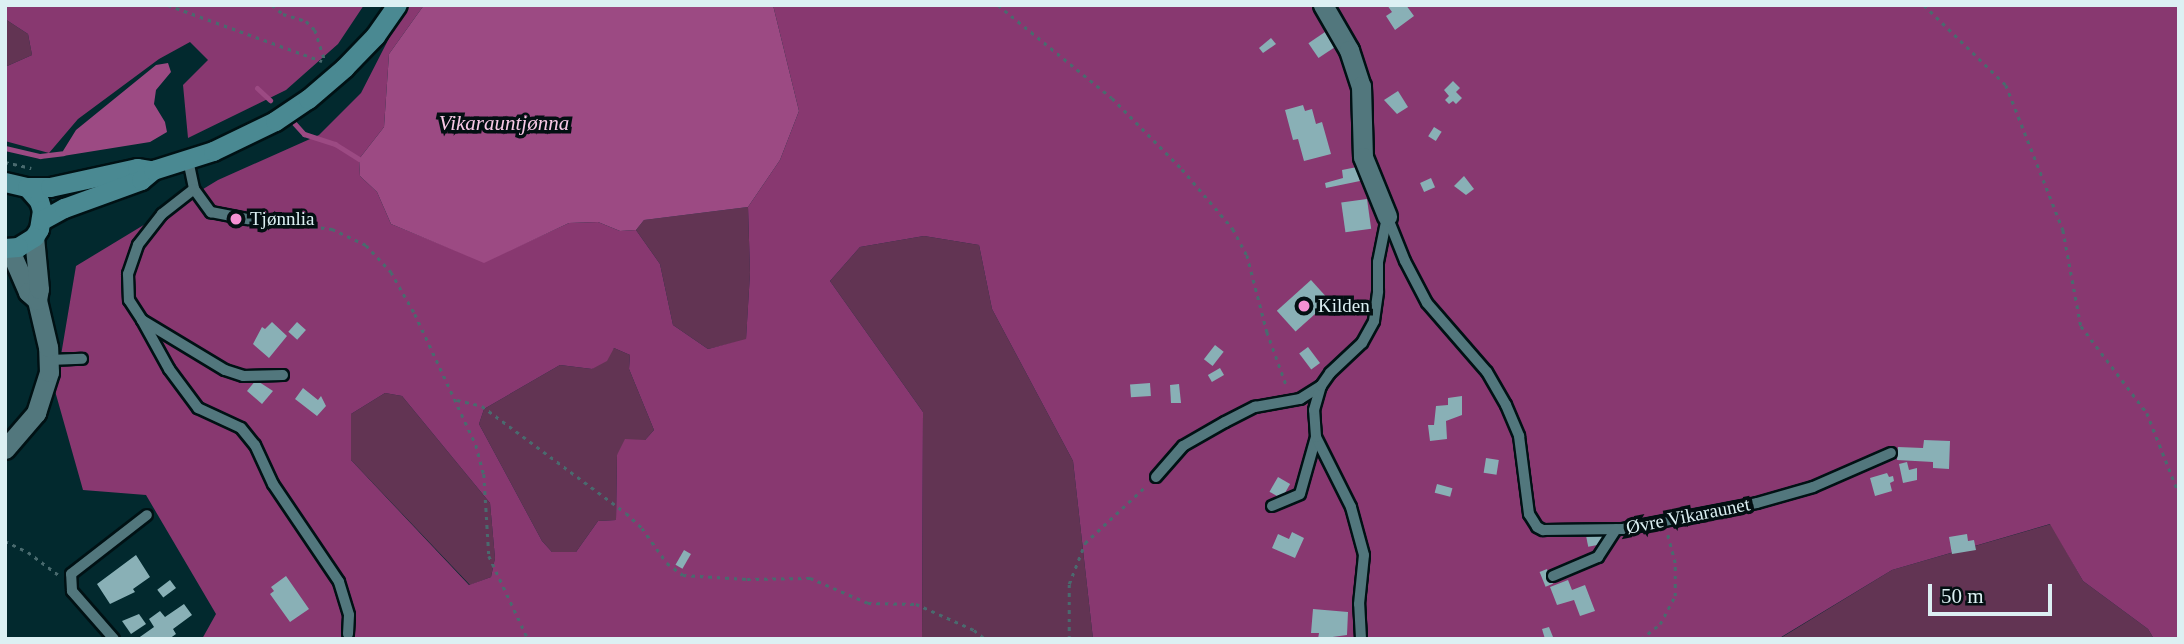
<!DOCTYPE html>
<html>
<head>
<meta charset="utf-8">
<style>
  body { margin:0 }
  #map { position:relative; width:2184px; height:644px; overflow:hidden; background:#02292e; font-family:"Times New Roman",serif }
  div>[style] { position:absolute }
  .green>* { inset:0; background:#623453 }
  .forest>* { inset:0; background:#883870 }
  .water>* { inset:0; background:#9c4a83 }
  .stream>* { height:5px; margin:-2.5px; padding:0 2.5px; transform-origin:2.5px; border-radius:2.5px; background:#9c4a83 }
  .building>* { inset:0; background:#89b0b6; transform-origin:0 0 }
  .path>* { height:2.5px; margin-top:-1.25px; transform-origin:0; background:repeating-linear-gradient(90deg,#496a6e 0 3.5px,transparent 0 8.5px) }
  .roads { filter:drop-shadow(2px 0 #001114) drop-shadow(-2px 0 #001114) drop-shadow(0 2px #001114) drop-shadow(0 -2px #001114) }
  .service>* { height:10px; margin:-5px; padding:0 5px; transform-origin:5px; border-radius:5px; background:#52777d }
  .minor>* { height:19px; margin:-9.5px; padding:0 9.5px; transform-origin:9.5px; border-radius:9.5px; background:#52777d }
  .tertiary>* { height:19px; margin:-9.5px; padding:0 9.5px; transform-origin:9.5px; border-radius:9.5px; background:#52777d }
  .secondary>* { height:19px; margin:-9.5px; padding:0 9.5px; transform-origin:9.5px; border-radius:9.5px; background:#4a8992 }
  .dots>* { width:19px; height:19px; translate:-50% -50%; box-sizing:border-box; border:4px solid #030f12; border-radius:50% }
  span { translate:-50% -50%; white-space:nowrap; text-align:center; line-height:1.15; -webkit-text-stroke:7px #030f12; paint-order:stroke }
  .poi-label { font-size:19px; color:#dcf0f3 }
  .left { translate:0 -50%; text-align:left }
  .street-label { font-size:19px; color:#dcf0f3 }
  .water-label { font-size:21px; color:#f7c9e6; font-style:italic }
  .frame { position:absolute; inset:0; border:7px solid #dcf0f3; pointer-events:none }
  .scale { position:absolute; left:1928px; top:584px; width:124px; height:32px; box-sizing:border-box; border:4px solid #dcf0f3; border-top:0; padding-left:9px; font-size:21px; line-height:24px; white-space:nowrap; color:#dcf0f3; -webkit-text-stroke:5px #030f12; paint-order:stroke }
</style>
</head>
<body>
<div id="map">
  <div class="green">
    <div style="clip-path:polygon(5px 19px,28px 34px,32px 55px,5px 67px)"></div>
    <div style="clip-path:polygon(748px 207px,750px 273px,746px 340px,708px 349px,673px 325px,660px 264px,636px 230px,644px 220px)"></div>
    <div style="clip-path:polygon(924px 236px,979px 245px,992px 309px,1073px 461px,1093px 639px,922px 639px,923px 412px,830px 281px,860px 247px)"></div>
    <div style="clip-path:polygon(614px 348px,630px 355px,629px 369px,654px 430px,645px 440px,617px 455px,616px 520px,598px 521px,576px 552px,552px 552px,542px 541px,479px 424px,484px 409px,560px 365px,592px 369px)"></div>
    <div style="clip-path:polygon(385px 393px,402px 396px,490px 503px,495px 558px,491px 577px,470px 585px,351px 460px,351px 414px)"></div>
    <div style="clip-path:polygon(2051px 524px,2083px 581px,2148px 629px,2154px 639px,1779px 639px,1892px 570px)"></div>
  </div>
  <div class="forest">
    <div style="clip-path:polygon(5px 5px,364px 5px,338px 44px,286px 90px,188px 138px,183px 85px,208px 60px,190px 42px,159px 59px,78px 119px,49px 153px,5px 141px,5px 67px,32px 55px,28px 34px,5px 19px)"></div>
    <div style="clip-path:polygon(evenodd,406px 5px,424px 5px,389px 54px,384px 127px,359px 159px,360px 176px,377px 192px,391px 224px,484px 262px,569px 223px,598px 222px,620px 231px,636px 230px,660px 264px,673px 325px,708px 349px,746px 339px,750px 273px,748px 207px,780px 160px,799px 111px,773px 5px,2179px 5px,2179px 639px,2154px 639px,2148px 629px,2083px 581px,2050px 524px,1892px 570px,1778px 639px,1093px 639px,1073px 461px,992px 309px,979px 245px,924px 236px,860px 247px,830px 281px,923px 412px,922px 639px,202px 639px,216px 614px,146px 495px,83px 490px,55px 391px,76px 266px,218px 180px,319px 135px,361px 93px,406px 5px,614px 348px,630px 355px,629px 369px,654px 430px,645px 440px,625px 439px,617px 455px,616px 520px,598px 521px,576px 552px,552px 552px,542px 541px,479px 424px,484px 409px,560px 365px,592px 369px,607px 361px,614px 348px,406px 5px,385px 393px,402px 396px,490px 503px,495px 558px,491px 577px,469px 585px,351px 460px,351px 414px,385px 393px)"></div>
  </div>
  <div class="water">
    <div style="clip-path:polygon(424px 5px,773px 5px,799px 111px,780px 160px,748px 207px,644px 220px,636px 230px,620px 231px,598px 222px,569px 223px,484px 263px,391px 224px,377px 192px,360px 176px,359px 159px,384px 127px,389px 54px)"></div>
    <div style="clip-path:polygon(168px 63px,171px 72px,156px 90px,154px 104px,165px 122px,167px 132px,150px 142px,63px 156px,63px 151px,76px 130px,156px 65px)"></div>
  </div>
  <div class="stream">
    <div style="left:257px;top:88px;width:18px;rotate:43deg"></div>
    <div style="left:294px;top:123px;width:15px;rotate:48deg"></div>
    <div style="left:304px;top:134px;width:33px;rotate:18deg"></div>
    <div style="left:335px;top:144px;width:28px;rotate:32deg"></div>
    <div style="left:5px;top:148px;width:36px;rotate:13deg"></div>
    <div style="left:40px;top:156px;width:23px;rotate:-7deg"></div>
  </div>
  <div class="building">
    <div style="clip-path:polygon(1387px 5px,1406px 5px,1414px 16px,1395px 30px,1386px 16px,1392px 12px)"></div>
    <div style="left:1325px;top:32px;width:18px;height:20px;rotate:56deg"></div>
    <div style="clip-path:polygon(1271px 38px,1276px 44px,1263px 53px,1259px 48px)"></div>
    <div style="clip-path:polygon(1453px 81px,1460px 88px,1456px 92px,1462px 98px,1456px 104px,1453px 101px,1449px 104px,1445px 100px,1449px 96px,1444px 90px)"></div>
    <div style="clip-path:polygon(1398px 91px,1408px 107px,1397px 114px,1384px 100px)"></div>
    <div style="clip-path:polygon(1303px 105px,1305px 111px,1312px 109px,1316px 124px,1322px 122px,1331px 154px,1304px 161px,1298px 139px,1293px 140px,1285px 110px)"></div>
    <div style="left:1434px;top:127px;width:9px;height:11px;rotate:32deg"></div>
    <div style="clip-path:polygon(1357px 167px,1360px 181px,1326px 188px,1325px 183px,1343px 178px,1342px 170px)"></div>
    <div style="clip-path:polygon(1464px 176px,1474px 189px,1466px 195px,1454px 186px)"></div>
    <div style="left:1431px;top:178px;width:10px;height:12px;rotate:66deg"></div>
    <div style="left:1367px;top:199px;width:30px;height:26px;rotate:82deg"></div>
    <div style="left:1311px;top:280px;width:28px;height:46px;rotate:48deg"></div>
    <div style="clip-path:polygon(272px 322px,287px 336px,269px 358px,253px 344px,262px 327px,265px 329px)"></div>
    <div style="left:297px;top:322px;width:12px;height:13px;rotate:42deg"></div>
    <div style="left:1215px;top:345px;width:11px;height:18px;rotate:38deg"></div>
    <div style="left:1308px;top:347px;width:20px;height:11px;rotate:53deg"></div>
    <div style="left:1220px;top:368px;width:8px;height:14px;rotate:60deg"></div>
    <div style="clip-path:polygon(256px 380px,273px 391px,262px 404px,247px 391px)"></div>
    <div style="left:1150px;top:383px;width:13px;height:20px;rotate:86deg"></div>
    <div style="clip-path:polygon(1179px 384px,1181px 403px,1171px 403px,1170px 385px)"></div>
    <div style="clip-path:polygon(303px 388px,318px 400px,321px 396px,326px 406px,317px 416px,295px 399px)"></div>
    <div style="clip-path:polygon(1462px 396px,1462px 415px,1446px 421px,1447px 439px,1430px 441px,1428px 425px,1434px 425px,1436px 406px,1448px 405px,1448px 398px)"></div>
    <div style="clip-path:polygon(1924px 440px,1950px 441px,1949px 469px,1933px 468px,1933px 462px,1897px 460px,1898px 447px,1923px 448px)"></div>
    <div style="left:1486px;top:458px;width:13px;height:15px;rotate:9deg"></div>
    <div style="clip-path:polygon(1907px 462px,1909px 470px,1917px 468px,1917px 480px,1903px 483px,1899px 464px)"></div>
    <div style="clip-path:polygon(1887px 473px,1889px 477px,1893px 476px,1894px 481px,1890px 483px,1892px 491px,1875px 496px,1870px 478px)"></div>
    <div style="left:1278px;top:477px;width:14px;height:17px;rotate:30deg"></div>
    <div style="left:1437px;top:484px;width:16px;height:9px;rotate:15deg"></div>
    <div style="clip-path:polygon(1292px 532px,1304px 538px,1295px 558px,1272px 548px,1278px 534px,1289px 539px)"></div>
    <div style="left:1602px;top:534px;width:10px;height:16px;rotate:79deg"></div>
    <div style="clip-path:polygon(1967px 534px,1968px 541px,1974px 540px,1976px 550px,1952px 554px,1949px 537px)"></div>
    <div style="left:684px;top:550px;width:8px;height:17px;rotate:30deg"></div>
    <div style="clip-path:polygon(136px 555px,150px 577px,133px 589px,135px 592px,110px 604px,97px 584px)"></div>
    <div style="left:1547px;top:569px;width:16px;height:8px;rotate:68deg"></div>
    <div style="clip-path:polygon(286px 576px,309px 609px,290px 622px,270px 594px,274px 591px,271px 587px)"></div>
    <div style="left:170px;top:580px;width:10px;height:16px;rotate:53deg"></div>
    <div style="clip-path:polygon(1568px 580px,1572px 590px,1585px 585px,1595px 611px,1580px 616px,1574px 600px,1557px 605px,1550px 587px)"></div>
    <div style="clip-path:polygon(184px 604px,192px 615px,173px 629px,176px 634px,169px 639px,137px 639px,154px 627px,149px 619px,160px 611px,165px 617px)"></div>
    <div style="clip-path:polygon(1313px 609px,1348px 612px,1347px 635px,1318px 639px,1319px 633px,1311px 633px)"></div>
    <div style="clip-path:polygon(139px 614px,146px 624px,131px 634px,122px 621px)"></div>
    <div style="clip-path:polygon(1549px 627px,1553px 637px,1545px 639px,1542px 629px)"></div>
  </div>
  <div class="path">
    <div style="left:168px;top:5px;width:164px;rotate:20deg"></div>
    <div style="left:272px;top:5px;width:14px;rotate:39deg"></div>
    <div style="left:283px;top:14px;width:24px;rotate:17deg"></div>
    <div style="left:306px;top:21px;width:13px;rotate:45deg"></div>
    <div style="left:315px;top:30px;width:32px;rotate:72deg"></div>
    <div style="left:998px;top:5px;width:147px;rotate:39.2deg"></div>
    <div style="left:1112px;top:98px;width:100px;rotate:45.4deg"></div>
    <div style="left:1182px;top:169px;width:79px;rotate:49.6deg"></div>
    <div style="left:1233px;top:229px;width:30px;rotate:62deg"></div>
    <div style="left:1247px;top:255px;width:80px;rotate:75.4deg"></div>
    <div style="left:1267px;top:332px;width:59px;rotate:70deg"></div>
    <div style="left:1924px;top:5px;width:115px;rotate:44.3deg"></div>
    <div style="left:2006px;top:85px;width:156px;rotate:68.5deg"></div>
    <div style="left:2063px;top:230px;width:98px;rotate:79.4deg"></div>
    <div style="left:2081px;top:326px;width:109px;rotate:52.8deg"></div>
    <div style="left:2147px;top:413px;width:87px;rotate:68.4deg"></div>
    <div style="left:5px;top:162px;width:27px;rotate:13deg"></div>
    <div style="left:262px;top:220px;width:71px;rotate:7.3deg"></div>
    <div style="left:332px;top:229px;width:38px;rotate:25deg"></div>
    <div style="left:366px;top:245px;width:37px;rotate:47deg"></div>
    <div style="left:391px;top:272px;width:48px;rotate:60.3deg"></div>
    <div style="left:415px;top:314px;width:145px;rotate:65deg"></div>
    <div style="left:476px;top:445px;width:30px;rotate:75deg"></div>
    <div style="left:484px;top:474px;width:82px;rotate:86.5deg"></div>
    <div style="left:489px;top:556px;width:92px;rotate:64.8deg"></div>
    <div style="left:457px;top:400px;width:26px;rotate:13deg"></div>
    <div style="left:482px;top:406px;width:179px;rotate:36.6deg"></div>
    <div style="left:626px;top:513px;width:22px;rotate:43deg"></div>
    <div style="left:642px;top:528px;width:43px;rotate:54.5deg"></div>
    <div style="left:667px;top:563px;width:20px;rotate:37deg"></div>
    <div style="left:683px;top:575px;width:64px;rotate:3.6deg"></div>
    <div style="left:747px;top:579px;width:63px;rotate:-0.9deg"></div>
    <div style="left:810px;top:578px;width:63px;rotate:23.3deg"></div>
    <div style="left:868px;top:603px;width:48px;rotate:1.2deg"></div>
    <div style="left:916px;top:604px;width:64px;rotate:24.1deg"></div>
    <div style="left:974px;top:630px;width:14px;rotate:39deg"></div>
    <div style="left:5px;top:541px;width:25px;rotate:26deg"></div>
    <div style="left:28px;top:552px;width:38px;rotate:37deg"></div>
    <div style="left:1069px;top:639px;width:55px;rotate:-90deg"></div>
    <div style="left:1069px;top:584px;width:44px;rotate:-68.7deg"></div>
    <div style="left:1085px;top:543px;width:83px;rotate:-43.1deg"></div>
    <div style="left:1641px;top:639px;width:24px;rotate:-38deg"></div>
    <div style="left:1660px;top:624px;width:32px;rotate:-62deg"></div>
    <div style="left:1675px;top:596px;width:33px;rotate:-90deg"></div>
    <div style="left:1675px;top:563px;width:30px;rotate:-105deg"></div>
  </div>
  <div class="roads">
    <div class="service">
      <div style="left:188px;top:160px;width:30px;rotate:78deg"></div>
      <div style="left:194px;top:189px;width:41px;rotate:142deg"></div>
      <div style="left:162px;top:214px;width:39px;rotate:128deg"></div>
      <div style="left:138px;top:245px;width:31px;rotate:109deg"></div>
      <div style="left:128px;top:274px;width:26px;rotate:88deg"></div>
      <div style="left:129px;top:300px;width:24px;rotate:57deg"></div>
      <div style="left:142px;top:320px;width:97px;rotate:31.1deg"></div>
      <div style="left:225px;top:370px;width:19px;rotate:18deg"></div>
      <div style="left:243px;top:376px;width:40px;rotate:-1.4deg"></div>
      <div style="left:194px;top:189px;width:29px;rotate:54deg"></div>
      <div style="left:211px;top:212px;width:38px;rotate:11deg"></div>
      <div style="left:1387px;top:216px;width:48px;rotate:68.2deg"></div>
      <div style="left:1405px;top:261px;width:47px;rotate:62.4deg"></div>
      <div style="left:1427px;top:303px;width:91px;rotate:49deg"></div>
      <div style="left:1487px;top:372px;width:38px;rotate:60deg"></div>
      <div style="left:1506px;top:405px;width:34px;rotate:67deg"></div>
      <div style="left:1519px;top:436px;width:79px;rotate:82.7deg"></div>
      <div style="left:1529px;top:514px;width:15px;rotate:58deg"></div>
      <div style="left:1537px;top:527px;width:7px;rotate:27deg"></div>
      <div style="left:1543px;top:530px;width:80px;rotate:-0.7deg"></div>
      <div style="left:1623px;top:529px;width:136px;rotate:-11deg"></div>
      <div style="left:1757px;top:503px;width:58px;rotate:-15.9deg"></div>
      <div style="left:1813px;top:487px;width:85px;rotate:-23.6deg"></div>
      <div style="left:142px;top:320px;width:56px;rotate:61.1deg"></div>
      <div style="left:169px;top:369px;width:49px;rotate:53.4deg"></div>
      <div style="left:198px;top:408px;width:47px;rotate:24.9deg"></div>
      <div style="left:241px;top:428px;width:22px;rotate:51deg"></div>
      <div style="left:255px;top:445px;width:43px;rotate:65.2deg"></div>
      <div style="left:273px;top:484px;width:118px;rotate:56deg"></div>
      <div style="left:339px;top:582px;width:34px;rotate:73deg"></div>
      <div style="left:349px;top:615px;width:19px;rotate:93deg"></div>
      <div style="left:49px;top:360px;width:33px;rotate:-2deg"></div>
      <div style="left:1156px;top:477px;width:41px;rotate:-48.9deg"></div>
      <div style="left:1183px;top:446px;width:48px;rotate:-29.7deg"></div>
      <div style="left:1225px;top:422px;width:34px;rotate:-27deg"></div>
      <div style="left:1255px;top:407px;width:46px;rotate:-10.1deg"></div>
      <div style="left:1300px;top:399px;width:25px;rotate:-32deg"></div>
      <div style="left:1272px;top:506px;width:30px;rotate:-23deg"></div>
      <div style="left:1300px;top:494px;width:59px;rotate:-74.3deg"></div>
      <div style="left:1553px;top:576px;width:49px;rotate:-22.9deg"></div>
      <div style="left:1598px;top:557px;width:33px;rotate:-57deg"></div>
      <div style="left:114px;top:639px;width:64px;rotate:-131.2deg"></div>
      <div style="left:72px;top:591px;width:17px;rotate:-93deg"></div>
      <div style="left:71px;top:574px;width:96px;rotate:-37.8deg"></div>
      <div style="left:1361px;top:639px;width:35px;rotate:-93deg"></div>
      <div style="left:1359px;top:604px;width:49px;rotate:-84.2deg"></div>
      <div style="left:1364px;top:555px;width:50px;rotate:-105.2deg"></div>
      <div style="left:1351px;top:507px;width:78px;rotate:-116.6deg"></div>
      <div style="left:1316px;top:437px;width:27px;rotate:-94deg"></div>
      <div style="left:1314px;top:410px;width:25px;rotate:-74deg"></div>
      <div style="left:1321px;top:386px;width:16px;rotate:-55deg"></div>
      <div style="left:1330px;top:373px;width:44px;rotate:-43.2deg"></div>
      <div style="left:1362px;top:343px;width:25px;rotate:-61deg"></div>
      <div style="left:1374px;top:321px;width:30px;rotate:-82deg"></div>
      <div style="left:1378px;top:291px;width:29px;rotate:-90deg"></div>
      <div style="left:1378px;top:262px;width:46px;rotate:-78.7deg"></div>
    </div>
    <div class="minor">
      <div style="left:1323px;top:5px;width:52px;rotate:60deg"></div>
      <div style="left:1349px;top:50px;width:38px;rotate:72deg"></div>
      <div style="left:1361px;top:86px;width:71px;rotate:88.4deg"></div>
      <div style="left:1363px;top:157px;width:64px;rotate:67.9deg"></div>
    </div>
    <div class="tertiary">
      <div style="left:9px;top:248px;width:48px;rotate:66.6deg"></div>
      <div style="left:28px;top:292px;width:12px;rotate:42deg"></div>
      <div style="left:5px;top:449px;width:48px;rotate:-49.3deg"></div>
      <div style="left:36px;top:413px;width:43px;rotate:-72.4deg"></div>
      <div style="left:49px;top:372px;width:25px;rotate:-92deg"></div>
      <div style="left:48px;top:347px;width:48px;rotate:-103.2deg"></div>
      <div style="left:37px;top:300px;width:11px;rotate:-80deg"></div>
      <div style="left:39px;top:289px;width:52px;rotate:-95.5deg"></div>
    </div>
    <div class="secondary">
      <div style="left:5px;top:182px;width:23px;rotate:13deg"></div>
      <div style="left:27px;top:187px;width:18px;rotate:49deg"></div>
      <div style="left:39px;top:201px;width:9px;rotate:72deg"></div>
      <div style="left:42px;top:210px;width:19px;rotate:99deg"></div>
      <div style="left:39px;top:229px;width:9px;rotate:122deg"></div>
      <div style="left:34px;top:237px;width:19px;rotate:148deg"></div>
      <div style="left:18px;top:247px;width:13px;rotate:176deg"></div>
      <div style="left:27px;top:187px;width:23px"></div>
      <div style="left:50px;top:187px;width:89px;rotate:-12.3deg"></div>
      <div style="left:137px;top:168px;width:12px;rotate:9deg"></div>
      <div style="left:42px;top:220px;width:25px;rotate:-29deg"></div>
      <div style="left:64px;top:208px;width:82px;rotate:-20deg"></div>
      <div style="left:141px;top:180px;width:16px;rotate:-40deg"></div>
      <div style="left:153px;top:170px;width:63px;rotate:-17.6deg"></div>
      <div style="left:213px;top:151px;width:69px;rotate:-25.8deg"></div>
      <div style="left:275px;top:121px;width:40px;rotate:-34deg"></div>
      <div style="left:308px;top:99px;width:48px;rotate:-40.7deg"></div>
      <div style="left:344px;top:68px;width:45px;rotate:-45.9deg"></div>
      <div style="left:375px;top:36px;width:38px;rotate:-55deg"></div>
    </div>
  </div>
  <div class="dots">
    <div style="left:236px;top:219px;background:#f491d3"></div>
    <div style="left:1304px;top:306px;background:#f491d3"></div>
  </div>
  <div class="poi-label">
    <span class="left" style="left:250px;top:219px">Tjønnlia</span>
    <span class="left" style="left:1318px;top:306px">Kilden</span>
  </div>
  <div class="street-label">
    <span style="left:1688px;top:516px;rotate:-11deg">Øvre Vikaraunet</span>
  </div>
  <div class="water-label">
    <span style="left:504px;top:123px">Vikarauntjønna</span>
  </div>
  <div class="frame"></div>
  <div class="scale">50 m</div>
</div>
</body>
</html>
